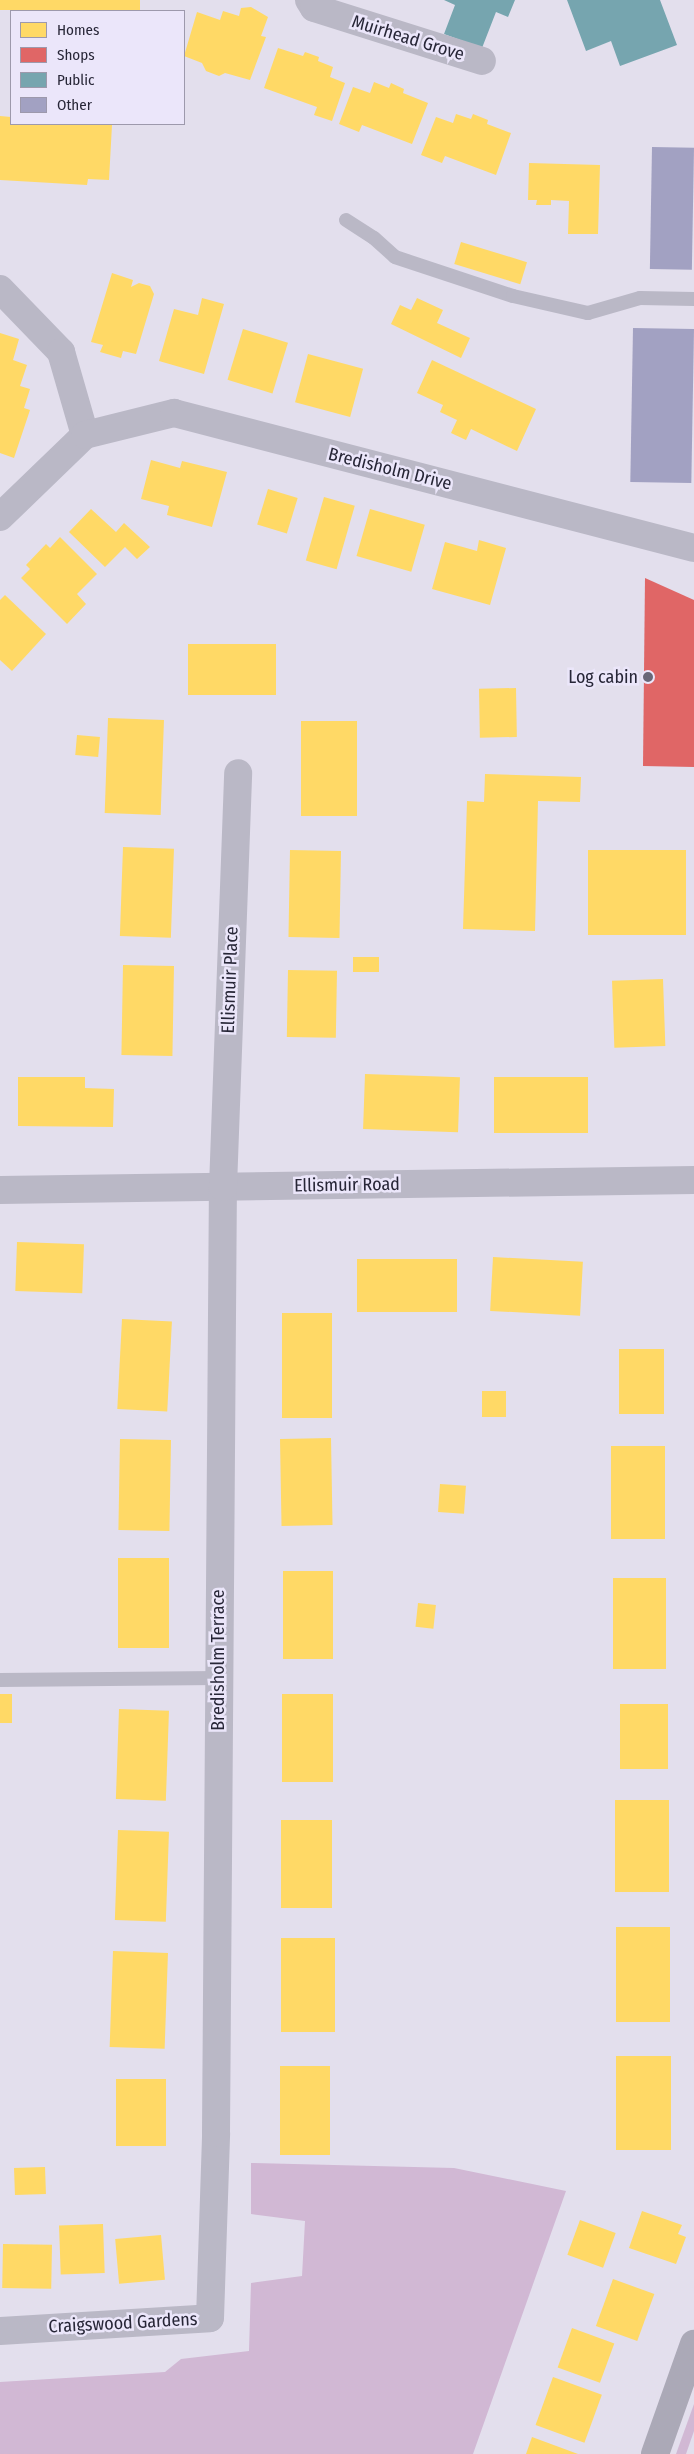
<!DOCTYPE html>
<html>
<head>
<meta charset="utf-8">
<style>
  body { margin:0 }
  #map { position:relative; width:694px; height:2454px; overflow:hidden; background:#e3dfed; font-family:"Fira Sans Condensed",sans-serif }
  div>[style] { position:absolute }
  .green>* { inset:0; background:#d1b8d4 }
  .homes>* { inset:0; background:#ffd966; transform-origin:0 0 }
  .shops>* { inset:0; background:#e06666 }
  .public>* { inset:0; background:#76a5af }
  .building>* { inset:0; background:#a2a1c2; transform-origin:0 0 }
  .lane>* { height:14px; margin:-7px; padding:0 7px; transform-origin:7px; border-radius:7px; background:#bab8c6 }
  .street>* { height:28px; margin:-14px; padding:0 14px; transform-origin:14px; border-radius:14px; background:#bab8c6 }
  .secondary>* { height:28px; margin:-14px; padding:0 14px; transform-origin:14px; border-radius:14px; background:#aba9b7 }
  .dots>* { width:14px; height:14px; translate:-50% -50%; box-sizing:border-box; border:2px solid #ebe6fa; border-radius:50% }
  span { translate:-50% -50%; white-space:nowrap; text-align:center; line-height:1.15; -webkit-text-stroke:5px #ebe6fa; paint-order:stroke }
  .street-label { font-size:18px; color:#272637 }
  .poi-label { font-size:18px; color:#272637 }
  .right { translate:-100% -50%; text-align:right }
  .legend { position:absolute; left:10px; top:10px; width:175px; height:115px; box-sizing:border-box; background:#ebe6fa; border:1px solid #9d99ac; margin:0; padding:6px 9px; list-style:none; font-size:15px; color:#272637 }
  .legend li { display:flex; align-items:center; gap:10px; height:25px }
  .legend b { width:25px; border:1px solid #9d99ac }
</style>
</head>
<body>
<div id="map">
  <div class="green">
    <div style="clip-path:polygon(251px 2163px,454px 2168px,566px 2191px,473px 2454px,0 2454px,0 2382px,165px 2372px,181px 2359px,249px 2351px,251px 2283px,302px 2276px,305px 2221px,251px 2214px)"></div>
    <div style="clip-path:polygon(694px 2404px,694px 2431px,686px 2454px,676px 2454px)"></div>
  </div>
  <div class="homes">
    <div style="left:0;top:0;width:140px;height:10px"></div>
    <div style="clip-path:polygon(251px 7px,268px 17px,261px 36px,266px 37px,250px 80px,225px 73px,219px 76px,206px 71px,202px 63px,184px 56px,197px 12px,220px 20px,223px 11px,239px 16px,241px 8px)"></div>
    <div style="clip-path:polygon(278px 48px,303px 56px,305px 52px,319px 57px,318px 61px,333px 67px,330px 77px,345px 83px,332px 121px,314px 115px,317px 107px,264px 88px)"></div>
    <div style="clip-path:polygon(374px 82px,389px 88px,391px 83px,404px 89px,403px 93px,428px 103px,412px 144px,362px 125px,359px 132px,339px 124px,353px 87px,370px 93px)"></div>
    <div style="clip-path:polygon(456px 114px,471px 119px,473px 114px,488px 120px,487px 124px,511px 133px,496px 175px,445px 156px,442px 163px,421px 155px,436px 117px,453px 123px)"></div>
    <div style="clip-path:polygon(0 116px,11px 117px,11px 124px,112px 125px,109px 180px,88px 179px,87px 185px,0 180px)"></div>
    <div style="clip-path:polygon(529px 163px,600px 165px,598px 234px,568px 234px,569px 201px,551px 200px,551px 205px,536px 205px,537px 200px,528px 200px)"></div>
    <div style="left:461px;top:242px;width:69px;height:23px;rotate:17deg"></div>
    <div style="clip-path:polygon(112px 273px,133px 280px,131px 287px,139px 283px,150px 286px,154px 294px,136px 354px,123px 351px,121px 358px,100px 352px,103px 345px,91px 342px)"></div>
    <div style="clip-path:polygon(202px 298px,224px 304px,204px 374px,159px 361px,174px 309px,198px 315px)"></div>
    <div style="clip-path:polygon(417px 298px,443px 310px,437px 323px,470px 338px,461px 358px,391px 324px,400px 305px,411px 310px)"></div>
    <div style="left:243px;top:329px;width:47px;height:53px;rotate:17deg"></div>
    <div style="clip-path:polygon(0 333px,19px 339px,13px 360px,27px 365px,20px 386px,30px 389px,24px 408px,30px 410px,14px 458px,0 453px)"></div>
    <div style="left:308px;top:354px;width:57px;height:50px;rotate:15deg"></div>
    <div style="clip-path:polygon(432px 360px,536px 409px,517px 451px,471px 429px,466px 440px,451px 433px,457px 420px,440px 412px,443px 405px,417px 393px)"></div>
    <div style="clip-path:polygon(151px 460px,180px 468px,182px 461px,227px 472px,212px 527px,167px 515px,169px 506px,141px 499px)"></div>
    <div style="left:268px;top:489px;width:31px;height:37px;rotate:17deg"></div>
    <div style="left:324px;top:497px;width:32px;height:66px;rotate:16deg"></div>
    <div style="clip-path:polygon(91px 509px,116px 532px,124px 523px,150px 547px,137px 559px,125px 547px,105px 567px,69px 532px)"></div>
    <div style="left:370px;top:509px;width:57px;height:49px;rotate:16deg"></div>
    <div style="clip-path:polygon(60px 537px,97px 574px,77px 594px,86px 604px,67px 624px,21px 578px,30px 569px,26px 565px,46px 544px,50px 548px)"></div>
    <div style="clip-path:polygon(479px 540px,506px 548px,490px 605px,432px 589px,445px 542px,477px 551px)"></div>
    <div style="clip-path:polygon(5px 595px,46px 634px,12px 671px,0 660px,0 600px)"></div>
    <div style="left:188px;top:644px;width:88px;height:51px"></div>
    <div style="left:516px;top:688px;width:49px;height:37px;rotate:89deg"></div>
    <div style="left:108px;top:718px;width:56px;height:95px;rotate:2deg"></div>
    <div style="left:301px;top:721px;width:56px;height:95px"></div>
    <div style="left:77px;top:735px;width:23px;height:20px;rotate:5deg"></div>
    <div style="clip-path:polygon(485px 774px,581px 777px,580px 802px,538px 801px,535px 931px,463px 929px,467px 801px,484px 802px)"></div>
    <div style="left:123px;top:847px;width:51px;height:89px;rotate:2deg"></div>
    <div style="left:290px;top:850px;width:51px;height:87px;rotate:1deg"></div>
    <div style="left:588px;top:850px;width:98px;height:85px"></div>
    <div style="left:353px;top:957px;width:26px;height:15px"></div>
    <div style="left:123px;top:965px;width:51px;height:90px;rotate:1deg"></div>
    <div style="left:288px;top:970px;width:49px;height:67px;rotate:1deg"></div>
    <div style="left:663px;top:979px;width:67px;height:51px;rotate:88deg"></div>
    <div style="left:365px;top:1074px;width:95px;height:55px;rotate:2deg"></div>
    <div style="clip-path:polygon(18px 1077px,85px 1077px,85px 1088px,114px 1089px,113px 1127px,18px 1126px)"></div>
    <div style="left:494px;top:1077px;width:94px;height:56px"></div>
    <div style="left:17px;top:1242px;width:67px;height:49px;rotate:2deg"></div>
    <div style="left:493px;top:1257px;width:90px;height:54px;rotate:3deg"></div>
    <div style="left:457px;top:1259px;width:53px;height:100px;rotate:90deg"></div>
    <div style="left:282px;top:1313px;width:50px;height:105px"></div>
    <div style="left:122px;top:1319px;width:50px;height:90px;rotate:3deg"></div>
    <div style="left:619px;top:1349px;width:45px;height:65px"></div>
    <div style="left:482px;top:1391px;width:24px;height:26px"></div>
    <div style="left:331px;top:1438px;width:87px;height:51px;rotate:89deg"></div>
    <div style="left:120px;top:1439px;width:51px;height:91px;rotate:1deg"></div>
    <div style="left:611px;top:1446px;width:54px;height:93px"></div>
    <div style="left:440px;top:1484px;width:26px;height:28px;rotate:4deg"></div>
    <div style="left:118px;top:1558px;width:51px;height:90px"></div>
    <div style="left:283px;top:1571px;width:50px;height:88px"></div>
    <div style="left:613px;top:1578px;width:53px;height:91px"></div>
    <div style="left:418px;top:1603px;width:18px;height:24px;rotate:6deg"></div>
    <div style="left:0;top:1694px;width:12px;height:29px"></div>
    <div style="left:282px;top:1694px;width:51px;height:88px"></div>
    <div style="left:620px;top:1704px;width:48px;height:65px"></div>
    <div style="left:119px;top:1709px;width:50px;height:90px;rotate:2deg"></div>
    <div style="left:615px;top:1800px;width:54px;height:92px"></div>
    <div style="left:281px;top:1820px;width:51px;height:88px"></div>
    <div style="left:118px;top:1830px;width:51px;height:90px;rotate:2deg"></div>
    <div style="left:616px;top:1927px;width:54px;height:95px"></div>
    <div style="left:281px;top:1938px;width:54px;height:94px"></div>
    <div style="left:113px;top:1951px;width:55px;height:96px;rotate:2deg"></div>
    <div style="left:616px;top:2056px;width:55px;height:94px"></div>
    <div style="left:280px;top:2066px;width:50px;height:89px"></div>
    <div style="left:166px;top:2079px;width:67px;height:50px;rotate:90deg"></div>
    <div style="left:45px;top:2167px;width:27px;height:31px;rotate:88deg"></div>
    <div style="clip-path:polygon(642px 2211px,682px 2225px,678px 2234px,686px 2237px,676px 2264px,629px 2248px)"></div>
    <div style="left:580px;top:2220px;width:38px;height:37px;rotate:20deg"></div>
    <div style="left:103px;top:2224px;width:49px;height:44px;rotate:88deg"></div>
    <div style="left:161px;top:2235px;width:45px;height:46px;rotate:85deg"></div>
    <div style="left:3px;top:2244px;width:49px;height:44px;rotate:1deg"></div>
    <div style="left:613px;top:2279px;width:44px;height:50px;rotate:20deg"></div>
    <div style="left:572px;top:2328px;width:45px;height:42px;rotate:20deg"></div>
    <div style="left:553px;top:2377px;width:52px;height:51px;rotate:20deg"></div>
    <div style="clip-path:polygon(532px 2437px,578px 2454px,526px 2454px)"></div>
  </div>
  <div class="shops">
    <div style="clip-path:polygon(645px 578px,694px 600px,694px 767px,643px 766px)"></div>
  </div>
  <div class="public">
    <div style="clip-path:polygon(444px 0,515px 0,508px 17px,496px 12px,482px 48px,444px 34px,455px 5px)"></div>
    <div style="clip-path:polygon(567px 0,660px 0,677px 45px,620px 66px,611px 41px,586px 51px)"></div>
  </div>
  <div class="building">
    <div style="left:652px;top:147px;width:42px;height:122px;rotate:1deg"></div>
    <div style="left:633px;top:328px;width:61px;height:154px;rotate:1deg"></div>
  </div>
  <div class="lane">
    <div style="left:346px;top:220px;width:33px;rotate:33deg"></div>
    <div style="left:374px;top:238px;width:28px;rotate:42deg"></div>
    <div style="left:395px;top:257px;width:124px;rotate:18.3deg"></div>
    <div style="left:513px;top:296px;width:77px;rotate:12.8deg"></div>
    <div style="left:588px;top:313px;width:54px;rotate:-16.1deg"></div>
    <div style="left:640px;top:298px;width:54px;rotate:1.1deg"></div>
    <div style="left:0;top:1680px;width:218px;rotate:-0.5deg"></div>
  </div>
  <div class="street">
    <div style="left:309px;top:0;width:9px;rotate:58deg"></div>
    <div style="left:314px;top:8px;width:176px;rotate:17.5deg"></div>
    <div style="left:0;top:289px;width:88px;rotate:45.9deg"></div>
    <div style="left:61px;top:352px;width:86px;rotate:73.9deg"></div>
    <div style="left:0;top:517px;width:118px;rotate:-44deg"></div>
    <div style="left:85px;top:435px;width:92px;rotate:-13.9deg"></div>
    <div style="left:174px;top:413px;width:537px;rotate:14.55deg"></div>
    <div style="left:0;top:1190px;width:694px;rotate:-0.83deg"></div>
    <div style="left:0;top:2331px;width:210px;rotate:-3.5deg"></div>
    <div style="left:210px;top:2318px;width:185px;rotate:-88.1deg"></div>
    <div style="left:216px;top:2133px;width:946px;rotate:-89.58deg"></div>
    <div style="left:223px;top:1187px;width:414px;rotate:-87.9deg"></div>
  </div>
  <div class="secondary">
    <div style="left:655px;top:2454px;width:117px;rotate:-70.5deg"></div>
  </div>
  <div class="dots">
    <div style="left:648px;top:677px;background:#696777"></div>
  </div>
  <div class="street-label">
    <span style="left:408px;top:38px;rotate:17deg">Muirhead Grove</span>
    <span style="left:390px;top:469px;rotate:14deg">Bredisholm Drive</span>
    <span style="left:230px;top:980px;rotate:-88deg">Ellismuir Place</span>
    <span style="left:347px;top:1185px;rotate:-1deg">Ellismuir Road</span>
    <span style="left:218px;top:1660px;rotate:-90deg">Bredisholm Terrace</span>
    <span style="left:123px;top:2323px;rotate:-3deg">Craigswood Gardens</span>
  </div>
  <div class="poi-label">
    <span class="right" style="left:638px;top:677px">Log cabin</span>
  </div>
  <ul class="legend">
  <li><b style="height:14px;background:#ffd966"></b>Homes</li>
  <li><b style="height:14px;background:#e06666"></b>Shops</li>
  <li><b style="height:14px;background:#76a5af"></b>Public</li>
  <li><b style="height:14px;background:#a2a1c2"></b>Other</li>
  </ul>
</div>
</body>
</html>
